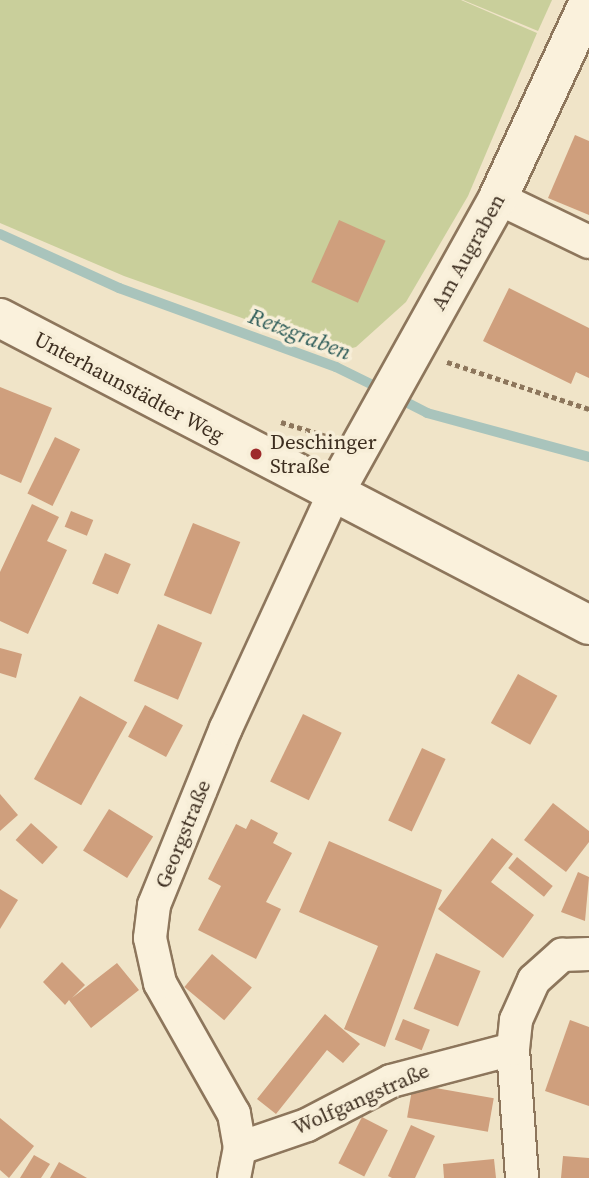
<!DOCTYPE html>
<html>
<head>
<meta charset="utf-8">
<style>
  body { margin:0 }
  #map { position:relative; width:589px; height:1178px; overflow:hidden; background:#f0e4c8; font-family:"Source Serif 4",serif }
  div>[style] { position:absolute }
  .green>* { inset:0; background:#c9cf9b }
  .stream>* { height:10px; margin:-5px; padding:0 5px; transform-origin:5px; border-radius:5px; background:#a9c4bc }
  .building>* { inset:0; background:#cf9f7d; transform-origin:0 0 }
  .path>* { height:4.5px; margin-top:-2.25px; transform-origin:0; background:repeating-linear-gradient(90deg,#8d765c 0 5px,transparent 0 8.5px) }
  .roads { filter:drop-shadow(2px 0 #8d765c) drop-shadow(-2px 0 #8d765c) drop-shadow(0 2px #8d765c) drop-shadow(0 -2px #8d765c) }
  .minor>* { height:32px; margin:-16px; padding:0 16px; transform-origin:16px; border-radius:16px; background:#faf1dc }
  .tertiary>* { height:38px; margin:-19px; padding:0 19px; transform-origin:19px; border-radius:19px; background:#faf1dc }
  .dots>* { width:19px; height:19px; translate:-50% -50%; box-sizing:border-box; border:4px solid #f7eed8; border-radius:50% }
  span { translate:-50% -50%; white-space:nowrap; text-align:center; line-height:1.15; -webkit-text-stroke:7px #f7eed8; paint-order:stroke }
  .street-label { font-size:21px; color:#3d2e20 }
  .poi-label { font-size:21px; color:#3d2e20 }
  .left { translate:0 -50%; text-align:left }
  .water-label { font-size:23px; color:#2f5d5a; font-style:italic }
</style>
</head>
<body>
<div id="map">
  <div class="green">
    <div style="clip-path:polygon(0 0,461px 0,537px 33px,468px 196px,406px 302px,356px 347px,337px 352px,124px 276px,0 223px)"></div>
    <div style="clip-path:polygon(463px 0,552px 0,538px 31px)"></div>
  </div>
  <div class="stream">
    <div style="left:0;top:234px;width:131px;rotate:24.4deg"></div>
    <div style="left:119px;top:288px;width:231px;rotate:20deg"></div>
    <div style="left:336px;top:367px;width:52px;rotate:26.1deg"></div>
    <div style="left:396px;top:397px;width:35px;rotate:27deg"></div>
    <div style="left:427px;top:413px;width:168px;rotate:15.2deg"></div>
  </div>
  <div class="building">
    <div style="clip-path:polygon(575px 135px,589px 141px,589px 215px,548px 198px)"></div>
    <div style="left:339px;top:220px;width:51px;height:68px;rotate:24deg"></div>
    <div style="clip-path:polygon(509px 288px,589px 328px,589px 378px,576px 372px,571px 384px,483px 341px)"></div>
    <div style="clip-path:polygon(0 387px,52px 408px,21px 483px,0 474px)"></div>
    <div style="left:55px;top:437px;width:28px;height:63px;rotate:26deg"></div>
    <div style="clip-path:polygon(32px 504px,59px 517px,47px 541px,67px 550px,28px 634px,0 621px,0 572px)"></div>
    <div style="left:71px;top:511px;width:24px;height:17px;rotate:22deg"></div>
    <div style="left:193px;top:523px;width:51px;height:78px;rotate:22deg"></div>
    <div style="left:105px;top:553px;width:28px;height:33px;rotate:23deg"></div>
    <div style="left:158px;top:624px;width:48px;height:62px;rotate:23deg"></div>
    <div style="clip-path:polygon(0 648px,22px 654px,16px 678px,0 673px)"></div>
    <div style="left:518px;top:674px;width:45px;height:56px;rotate:29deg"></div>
    <div style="left:80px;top:696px;width:54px;height:95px;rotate:29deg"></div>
    <div style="left:145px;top:705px;width:43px;height:36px;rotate:28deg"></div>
    <div style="left:303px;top:714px;width:43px;height:75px;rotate:26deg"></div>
    <div style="left:422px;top:748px;width:26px;height:80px;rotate:25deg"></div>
    <div style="clip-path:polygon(0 794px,18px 815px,0 831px)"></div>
    <div style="clip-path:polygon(553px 803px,589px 831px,589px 842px,566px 872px,524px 840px)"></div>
    <div style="left:109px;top:809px;width:52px;height:49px;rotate:32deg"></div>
    <div style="clip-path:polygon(251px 819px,278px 833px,273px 843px,292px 853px,266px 902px,281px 909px,256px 959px,198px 930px,221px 886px,208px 879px,236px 824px,246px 829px)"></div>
    <div style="left:31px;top:823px;width:36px;height:23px;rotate:42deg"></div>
    <div style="clip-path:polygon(492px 838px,513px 854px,491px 882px,534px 915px,503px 958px,438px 909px)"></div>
    <div style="clip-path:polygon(329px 841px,442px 890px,385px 1047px,344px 1029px,378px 946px,299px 912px)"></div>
    <div style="left:517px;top:857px;width:46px;height:14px;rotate:39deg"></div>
    <div style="clip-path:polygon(578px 872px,589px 877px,585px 921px,561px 912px)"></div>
    <div style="clip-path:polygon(0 889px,18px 900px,0 929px)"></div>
    <div style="left:436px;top:953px;width:48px;height:60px;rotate:22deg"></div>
    <div style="left:212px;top:954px;width:52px;height:43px;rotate:40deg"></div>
    <div style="clip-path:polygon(62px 962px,85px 985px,72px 998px,117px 963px,139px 990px,91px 1028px,69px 1000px,65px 1005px,43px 982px)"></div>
    <div style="clip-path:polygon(325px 1014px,360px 1044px,343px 1063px,327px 1050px,276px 1114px,257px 1099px)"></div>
    <div style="left:403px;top:1019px;width:29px;height:22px;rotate:22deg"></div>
    <div style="clip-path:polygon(570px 1020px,589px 1027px,589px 1106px,545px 1091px)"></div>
    <div style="left:413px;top:1084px;width:82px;height:34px;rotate:10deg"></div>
    <div style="left:362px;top:1117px;width:29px;height:52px;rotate:27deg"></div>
    <div style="clip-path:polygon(0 1118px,34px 1146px,9px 1178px,0 1170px)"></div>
    <div style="clip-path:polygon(411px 1125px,435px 1136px,415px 1178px,392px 1178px,388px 1176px)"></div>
    <div style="clip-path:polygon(34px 1155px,50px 1164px,41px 1178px,20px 1178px)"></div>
    <div style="clip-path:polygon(563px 1156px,589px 1158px,589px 1178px,561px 1178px)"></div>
    <div style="clip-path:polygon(494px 1159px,496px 1178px,444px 1178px,443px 1164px)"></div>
    <div style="clip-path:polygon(59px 1162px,87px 1178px,50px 1178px)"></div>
  </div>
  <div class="path">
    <div style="left:447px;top:362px;width:150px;rotate:18.3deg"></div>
    <div style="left:281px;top:422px;width:47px;rotate:17.3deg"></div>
  </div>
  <div class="roads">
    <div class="minor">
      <div style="left:498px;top:198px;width:101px;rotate:25.8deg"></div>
      <div style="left:513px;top:1049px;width:129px;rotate:86deg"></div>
      <div style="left:240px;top:1148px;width:71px;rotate:-18.9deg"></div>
      <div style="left:307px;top:1125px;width:95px;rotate:-27.6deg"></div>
      <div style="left:391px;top:1081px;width:126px;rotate:-14.7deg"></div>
      <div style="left:513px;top:1049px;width:29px;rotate:-84deg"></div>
      <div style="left:516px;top:1020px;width:44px;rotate:-65.8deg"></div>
      <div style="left:534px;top:980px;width:38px;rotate:-42deg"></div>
      <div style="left:562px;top:955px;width:27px;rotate:-2deg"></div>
      <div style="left:234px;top:1178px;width:31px;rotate:-79deg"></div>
      <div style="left:240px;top:1148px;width:35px;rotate:-100deg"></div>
      <div style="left:234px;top:1114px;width:150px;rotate:-119.5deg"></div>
      <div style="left:160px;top:983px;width:46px;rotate:-102.5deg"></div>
      <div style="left:150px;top:938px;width:33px;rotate:-83deg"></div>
      <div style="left:154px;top:905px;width:191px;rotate:-67.9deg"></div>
      <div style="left:226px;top:728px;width:256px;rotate:-65.3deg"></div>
    </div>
    <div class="tertiary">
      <div style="left:0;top:318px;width:664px;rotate:27.53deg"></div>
      <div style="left:333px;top:495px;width:340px;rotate:-60.9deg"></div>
      <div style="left:498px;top:198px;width:216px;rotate:-65.1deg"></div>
    </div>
  </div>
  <div class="dots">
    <div style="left:256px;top:454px;background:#9e2a2b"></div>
  </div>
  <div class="street-label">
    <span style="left:468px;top:252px;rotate:-61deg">Am Augraben</span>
    <span style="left:129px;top:387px;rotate:28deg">Unterhaunstädter Weg</span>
    <span style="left:183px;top:834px;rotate:-68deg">Georgstraße</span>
    <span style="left:361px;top:1099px;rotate:-24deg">Wolfgangstraße</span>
  </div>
  <div class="poi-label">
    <span class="left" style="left:270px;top:454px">Deschinger<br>Straße</span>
  </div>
  <div class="water-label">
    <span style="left:300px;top:334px;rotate:21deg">Retzgraben</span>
  </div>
</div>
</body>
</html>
